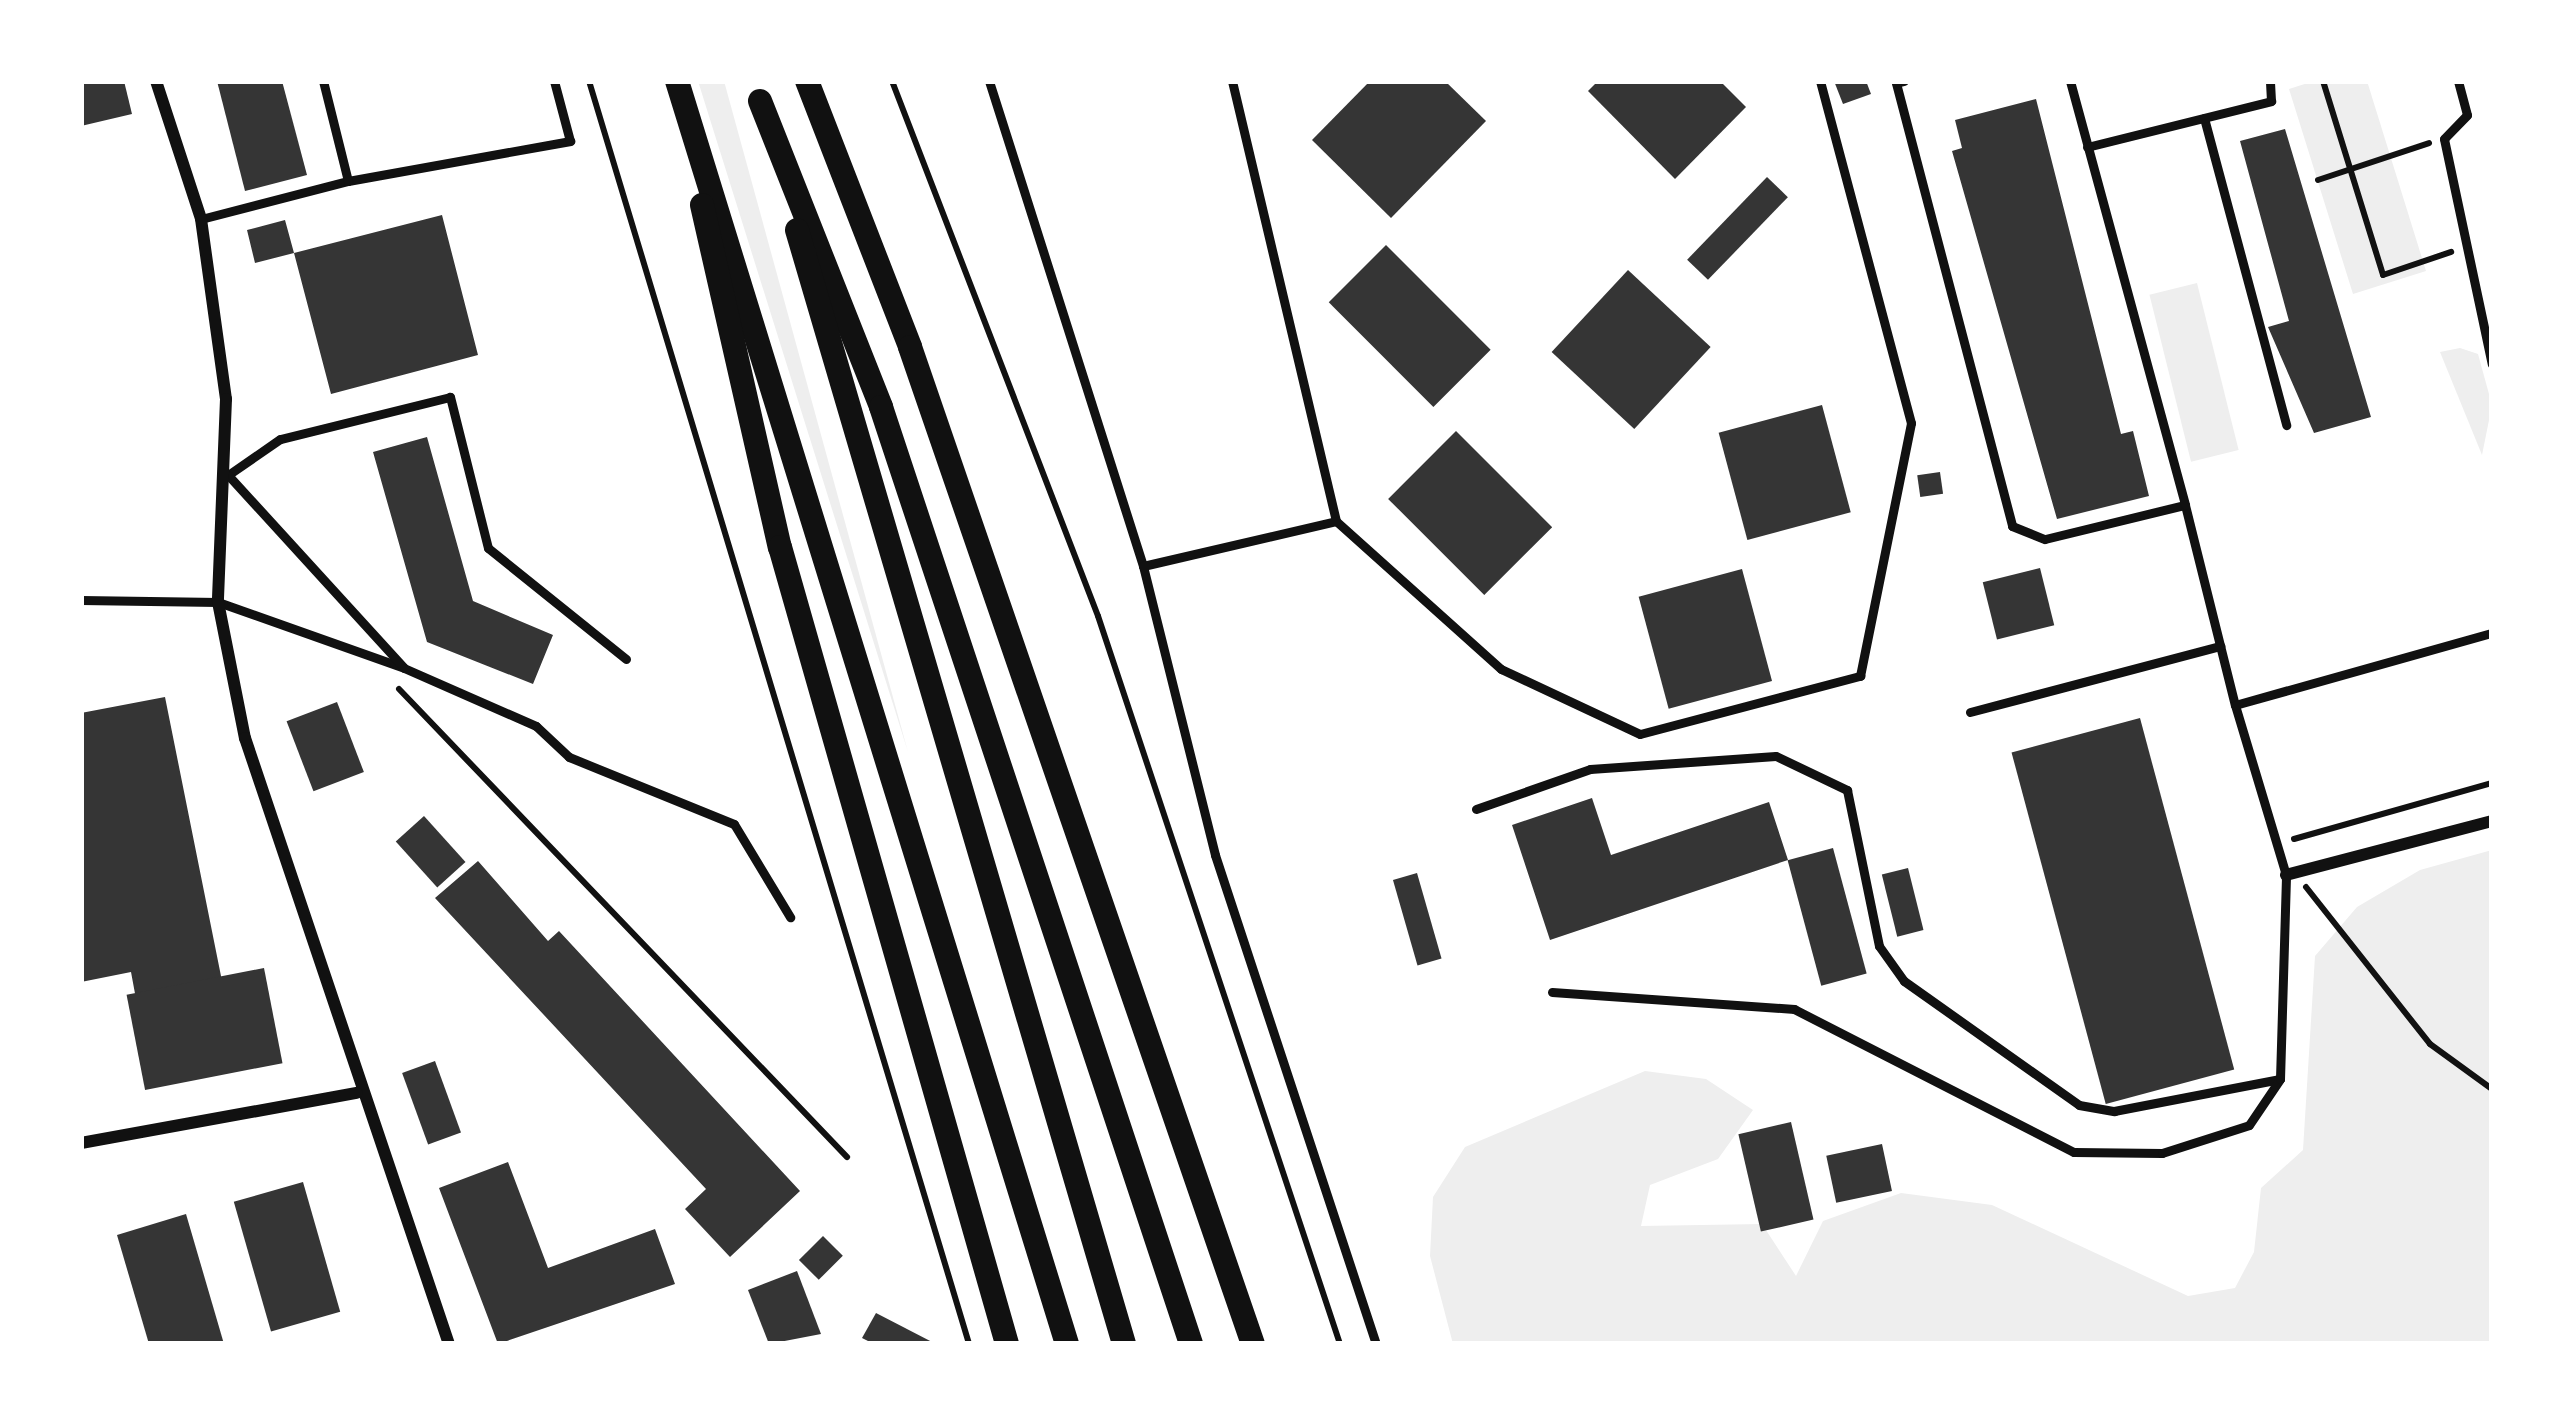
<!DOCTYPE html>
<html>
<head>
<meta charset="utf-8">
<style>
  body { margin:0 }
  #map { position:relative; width:2573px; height:1425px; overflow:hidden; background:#fff; font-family:"Sofia Sans Condensed",sans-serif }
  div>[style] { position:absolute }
  .green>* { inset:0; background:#eee; transform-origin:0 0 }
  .building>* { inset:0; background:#353535; transform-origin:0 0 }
  .path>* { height:6px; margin:-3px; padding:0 3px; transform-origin:3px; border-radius:3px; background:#111 }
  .service>* { height:9px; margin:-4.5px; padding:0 4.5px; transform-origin:4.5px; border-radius:4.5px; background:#111 }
  .minor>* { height:12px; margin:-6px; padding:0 6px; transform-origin:6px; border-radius:6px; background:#111 }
  .secondary>* { height:24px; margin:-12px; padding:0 12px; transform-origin:12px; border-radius:12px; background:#111 }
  span { translate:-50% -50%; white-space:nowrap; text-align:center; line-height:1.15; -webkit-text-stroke:9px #fff; paint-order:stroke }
  .frame { position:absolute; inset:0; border:84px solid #fff; pointer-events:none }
</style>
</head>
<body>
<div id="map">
  <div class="green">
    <div style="clip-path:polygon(698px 81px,724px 81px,908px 752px)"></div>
    <div style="clip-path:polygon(2314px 81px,2367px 81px,2426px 271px,2353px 294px,2289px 89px)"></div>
    <div style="left:2197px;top:283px;width:172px;height:49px;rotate:76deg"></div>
    <div style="clip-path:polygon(2460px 348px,2478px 354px,2492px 405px,2482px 455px,2440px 352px)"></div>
    <div style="clip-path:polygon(2492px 850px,2492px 1344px,1453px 1344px,1430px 1256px,1433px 1197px,1465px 1147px,1645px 1071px,1706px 1079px,1753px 1110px,1718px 1159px,1650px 1185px,1641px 1226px,1762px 1224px,1796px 1276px,1823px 1221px,1901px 1193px,1992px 1205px,2188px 1296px,2235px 1288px,2254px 1252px,2261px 1188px,2303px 1150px,2315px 956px,2357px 907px,2420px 870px)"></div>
  </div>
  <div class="building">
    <div style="clip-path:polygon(81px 81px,124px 81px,132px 114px,81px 126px)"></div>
    <div style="clip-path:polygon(217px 81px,282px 81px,307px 175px,245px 191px)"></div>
    <div style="clip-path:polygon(1370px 81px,1445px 81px,1486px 121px,1391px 218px,1312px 140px)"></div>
    <div style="clip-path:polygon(1598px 81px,1720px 81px,1746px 107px,1675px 179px,1588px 91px)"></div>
    <div style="clip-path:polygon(1834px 81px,1866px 81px,1871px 94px,1843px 104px)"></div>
    <div style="clip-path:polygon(2036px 99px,2121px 434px,2133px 431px,2149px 496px,2057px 519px,1952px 151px,1962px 148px,1955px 120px)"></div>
    <div style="clip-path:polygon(2285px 129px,2371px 417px,2314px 433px,2268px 327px,2289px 321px,2240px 141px)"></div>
    <div style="left:1767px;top:177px;width:29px;height:115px;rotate:44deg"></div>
    <div style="clip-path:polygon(442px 215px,478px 355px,331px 394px,294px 253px,255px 263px,247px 230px,285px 220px,294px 253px)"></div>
    <div style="left:1386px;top:245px;width:148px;height:81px;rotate:45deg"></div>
    <div style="left:1628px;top:270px;width:113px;height:112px;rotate:43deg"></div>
    <div style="left:1822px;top:405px;width:111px;height:107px;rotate:75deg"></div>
    <div style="left:1456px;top:431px;width:136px;height:96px;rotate:45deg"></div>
    <div style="clip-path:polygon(427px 437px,473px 601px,553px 635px,533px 684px,427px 642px,373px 452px)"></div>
    <div style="left:1940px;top:472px;width:22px;height:23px;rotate:82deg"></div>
    <div style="left:2040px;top:568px;width:59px;height:59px;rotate:76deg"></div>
    <div style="left:1742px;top:569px;width:116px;height:107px;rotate:75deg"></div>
    <div style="clip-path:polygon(165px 697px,222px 981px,136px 999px,131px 972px,81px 982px,81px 713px)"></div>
    <div style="left:337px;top:702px;width:75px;height:54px;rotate:69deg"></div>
    <div style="left:2140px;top:718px;width:364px;height:133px;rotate:75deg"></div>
    <div style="clip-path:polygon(1592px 798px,1611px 855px,1769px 802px,1788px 860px,1550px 940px,1512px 825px)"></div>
    <div style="left:424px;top:816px;width:62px;height:38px;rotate:48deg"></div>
    <div style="left:1833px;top:848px;width:130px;height:47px;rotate:75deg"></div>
    <div style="clip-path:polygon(478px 861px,548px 941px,559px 931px,800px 1191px,730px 1257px,685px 1209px,706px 1189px,435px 898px)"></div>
    <div style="left:1908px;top:868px;width:64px;height:27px;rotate:76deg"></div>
    <div style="left:1417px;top:873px;width:89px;height:25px;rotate:74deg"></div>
    <div style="left:264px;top:968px;width:97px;height:140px;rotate:79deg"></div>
    <div style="left:435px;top:1061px;width:76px;height:35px;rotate:70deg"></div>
    <div style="left:1791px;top:1122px;width:100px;height:54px;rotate:77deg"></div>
    <div style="left:1882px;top:1144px;width:48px;height:57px;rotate:78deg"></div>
    <div style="clip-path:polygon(508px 1162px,548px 1268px,655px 1229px,675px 1284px,498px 1344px,439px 1188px)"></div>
    <div style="left:303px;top:1182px;width:135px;height:72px;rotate:74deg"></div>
    <div style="clip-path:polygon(186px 1214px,224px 1344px,149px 1344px,117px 1235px)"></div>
    <div style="left:823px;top:1236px;width:28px;height:34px;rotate:45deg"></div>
    <div style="clip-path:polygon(797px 1271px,821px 1334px,769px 1344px,748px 1290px)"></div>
    <div style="clip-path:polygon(876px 1313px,936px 1344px,874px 1344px,862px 1338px)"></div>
  </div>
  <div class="path">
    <div style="left:589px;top:81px;width:1319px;rotate:73.25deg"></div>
    <div style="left:892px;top:81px;width:573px;rotate:68.94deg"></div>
    <div style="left:1098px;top:616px;width:767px;rotate:71.61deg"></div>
    <div style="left:2323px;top:81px;width:203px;rotate:72.8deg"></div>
    <div style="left:2383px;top:275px;width:72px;rotate:-18.7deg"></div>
    <div style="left:2318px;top:180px;width:117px;rotate:-18.4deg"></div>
    <div style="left:399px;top:689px;width:648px;rotate:46.25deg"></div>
    <div style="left:2294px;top:839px;width:206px;rotate:-15.8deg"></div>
    <div style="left:2306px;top:887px;width:200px;rotate:51.7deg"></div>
    <div style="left:2430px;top:1044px;width:77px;rotate:36deg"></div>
  </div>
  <div class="service">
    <div style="left:989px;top:81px;width:509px;rotate:72.38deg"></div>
    <div style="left:1143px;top:566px;width:298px;rotate:76deg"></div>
    <div style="left:1215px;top:855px;width:515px;rotate:71.78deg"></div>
    <div style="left:1232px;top:81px;width:452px;rotate:76.7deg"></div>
    <div style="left:1336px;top:521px;width:222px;rotate:41.9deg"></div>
    <div style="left:1501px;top:669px;width:153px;rotate:25.1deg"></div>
    <div style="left:1640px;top:734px;width:228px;rotate:-14.8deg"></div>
    <div style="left:1860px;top:676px;width:258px;rotate:-78.6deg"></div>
    <div style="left:1911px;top:423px;width:354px;rotate:-104.9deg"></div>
    <div style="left:1904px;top:81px;width:8px;rotate:166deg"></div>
    <div style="left:1896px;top:83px;width:458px;rotate:75.3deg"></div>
    <div style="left:2012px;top:526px;width:35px;rotate:22deg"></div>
    <div style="left:2045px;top:539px;width:144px;rotate:-13.7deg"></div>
    <div style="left:2185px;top:505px;width:206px;rotate:76deg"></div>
    <div style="left:2235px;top:705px;width:267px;rotate:-15.7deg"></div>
    <div style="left:2070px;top:81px;width:439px;rotate:74.8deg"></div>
    <div style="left:2458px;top:81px;width:35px;rotate:75deg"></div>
    <div style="left:2467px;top:115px;width:33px;rotate:134deg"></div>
    <div style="left:2444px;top:139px;width:230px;rotate:78deg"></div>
    <div style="left:2204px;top:118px;width:318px;rotate:75deg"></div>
    <div style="left:2087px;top:147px;width:190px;rotate:-14deg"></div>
    <div style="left:2271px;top:101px;width:20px;rotate:-93deg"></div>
    <div style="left:348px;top:181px;width:226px;rotate:-10.2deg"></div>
    <div style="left:570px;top:141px;width:62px;rotate:-104.9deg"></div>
    <div style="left:201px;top:219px;width:152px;rotate:-14.5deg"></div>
    <div style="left:348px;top:181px;width:103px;rotate:-104deg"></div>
    <div style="left:1143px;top:566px;width:198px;rotate:-13.1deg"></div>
    <div style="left:81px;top:600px;width:137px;rotate:0.8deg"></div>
    <div style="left:218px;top:602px;width:197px;rotate:19.5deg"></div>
    <div style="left:626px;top:659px;width:177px;rotate:-141.2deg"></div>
    <div style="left:488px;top:548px;width:156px;rotate:-104.1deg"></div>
    <div style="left:450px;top:397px;width:175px;rotate:166.1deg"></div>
    <div style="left:280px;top:439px;width:63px;rotate:145.3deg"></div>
    <div style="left:228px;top:475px;width:261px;rotate:47.6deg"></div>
    <div style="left:404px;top:668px;width:144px;rotate:23.7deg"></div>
    <div style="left:536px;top:726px;width:45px;rotate:43.2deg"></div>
    <div style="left:569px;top:757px;width:178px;rotate:22.1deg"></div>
    <div style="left:734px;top:824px;width:109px;rotate:58.9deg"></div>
    <div style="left:1970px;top:712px;width:259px;rotate:-14.8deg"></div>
    <div style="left:1476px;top:809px;width:121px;rotate:-19.3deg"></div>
    <div style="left:1590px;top:769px;width:186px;rotate:-4deg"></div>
    <div style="left:1776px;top:756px;width:79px;rotate:25.6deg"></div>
    <div style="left:1847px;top:790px;width:159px;rotate:78.4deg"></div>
    <div style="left:1879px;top:946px;width:43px;rotate:54.5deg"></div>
    <div style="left:1904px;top:981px;width:214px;rotate:35.3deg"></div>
    <div style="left:2079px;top:1105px;width:36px;rotate:10deg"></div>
    <div style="left:2114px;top:1111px;width:169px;rotate:-10.9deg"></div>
    <div style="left:1552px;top:992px;width:243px;rotate:4deg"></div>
    <div style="left:1794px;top:1009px;width:314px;rotate:27.1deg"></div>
    <div style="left:2074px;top:1152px;width:88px;rotate:0.7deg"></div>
    <div style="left:2162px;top:1153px;width:91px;rotate:-17.8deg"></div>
    <div style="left:2249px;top:1125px;width:55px;rotate:-56deg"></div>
    <div style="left:2280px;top:1079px;width:204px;rotate:-88.3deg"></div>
    <div style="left:2286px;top:875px;width:177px;rotate:-106.7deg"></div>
  </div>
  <div class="minor">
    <div style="left:156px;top:81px;width:145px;rotate:71.9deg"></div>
    <div style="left:201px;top:219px;width:182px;rotate:82.1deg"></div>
    <div style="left:226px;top:399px;width:203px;rotate:92.3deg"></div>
    <div style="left:218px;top:602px;width:139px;rotate:78.8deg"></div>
    <div style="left:245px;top:738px;width:639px;rotate:71.4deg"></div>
    <div style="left:2286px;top:875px;width:213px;rotate:-14.7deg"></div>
    <div style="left:81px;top:1143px;width:280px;rotate:-10.3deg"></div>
  </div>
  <div class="secondary">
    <div style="left:677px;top:81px;width:1322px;rotate:72.84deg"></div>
    <div style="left:807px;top:81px;width:285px;rotate:68.8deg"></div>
    <div style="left:910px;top:347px;width:1054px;rotate:71.02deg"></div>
    <div style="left:760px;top:101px;width:329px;rotate:68.4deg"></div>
    <div style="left:881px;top:407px;width:987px;rotate:71.69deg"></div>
    <div style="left:702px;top:205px;width:351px;rotate:77.2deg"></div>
    <div style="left:780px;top:547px;width:829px;rotate:74.1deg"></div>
    <div style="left:797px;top:230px;width:1161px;rotate:73.64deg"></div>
  </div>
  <div class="frame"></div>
</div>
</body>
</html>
